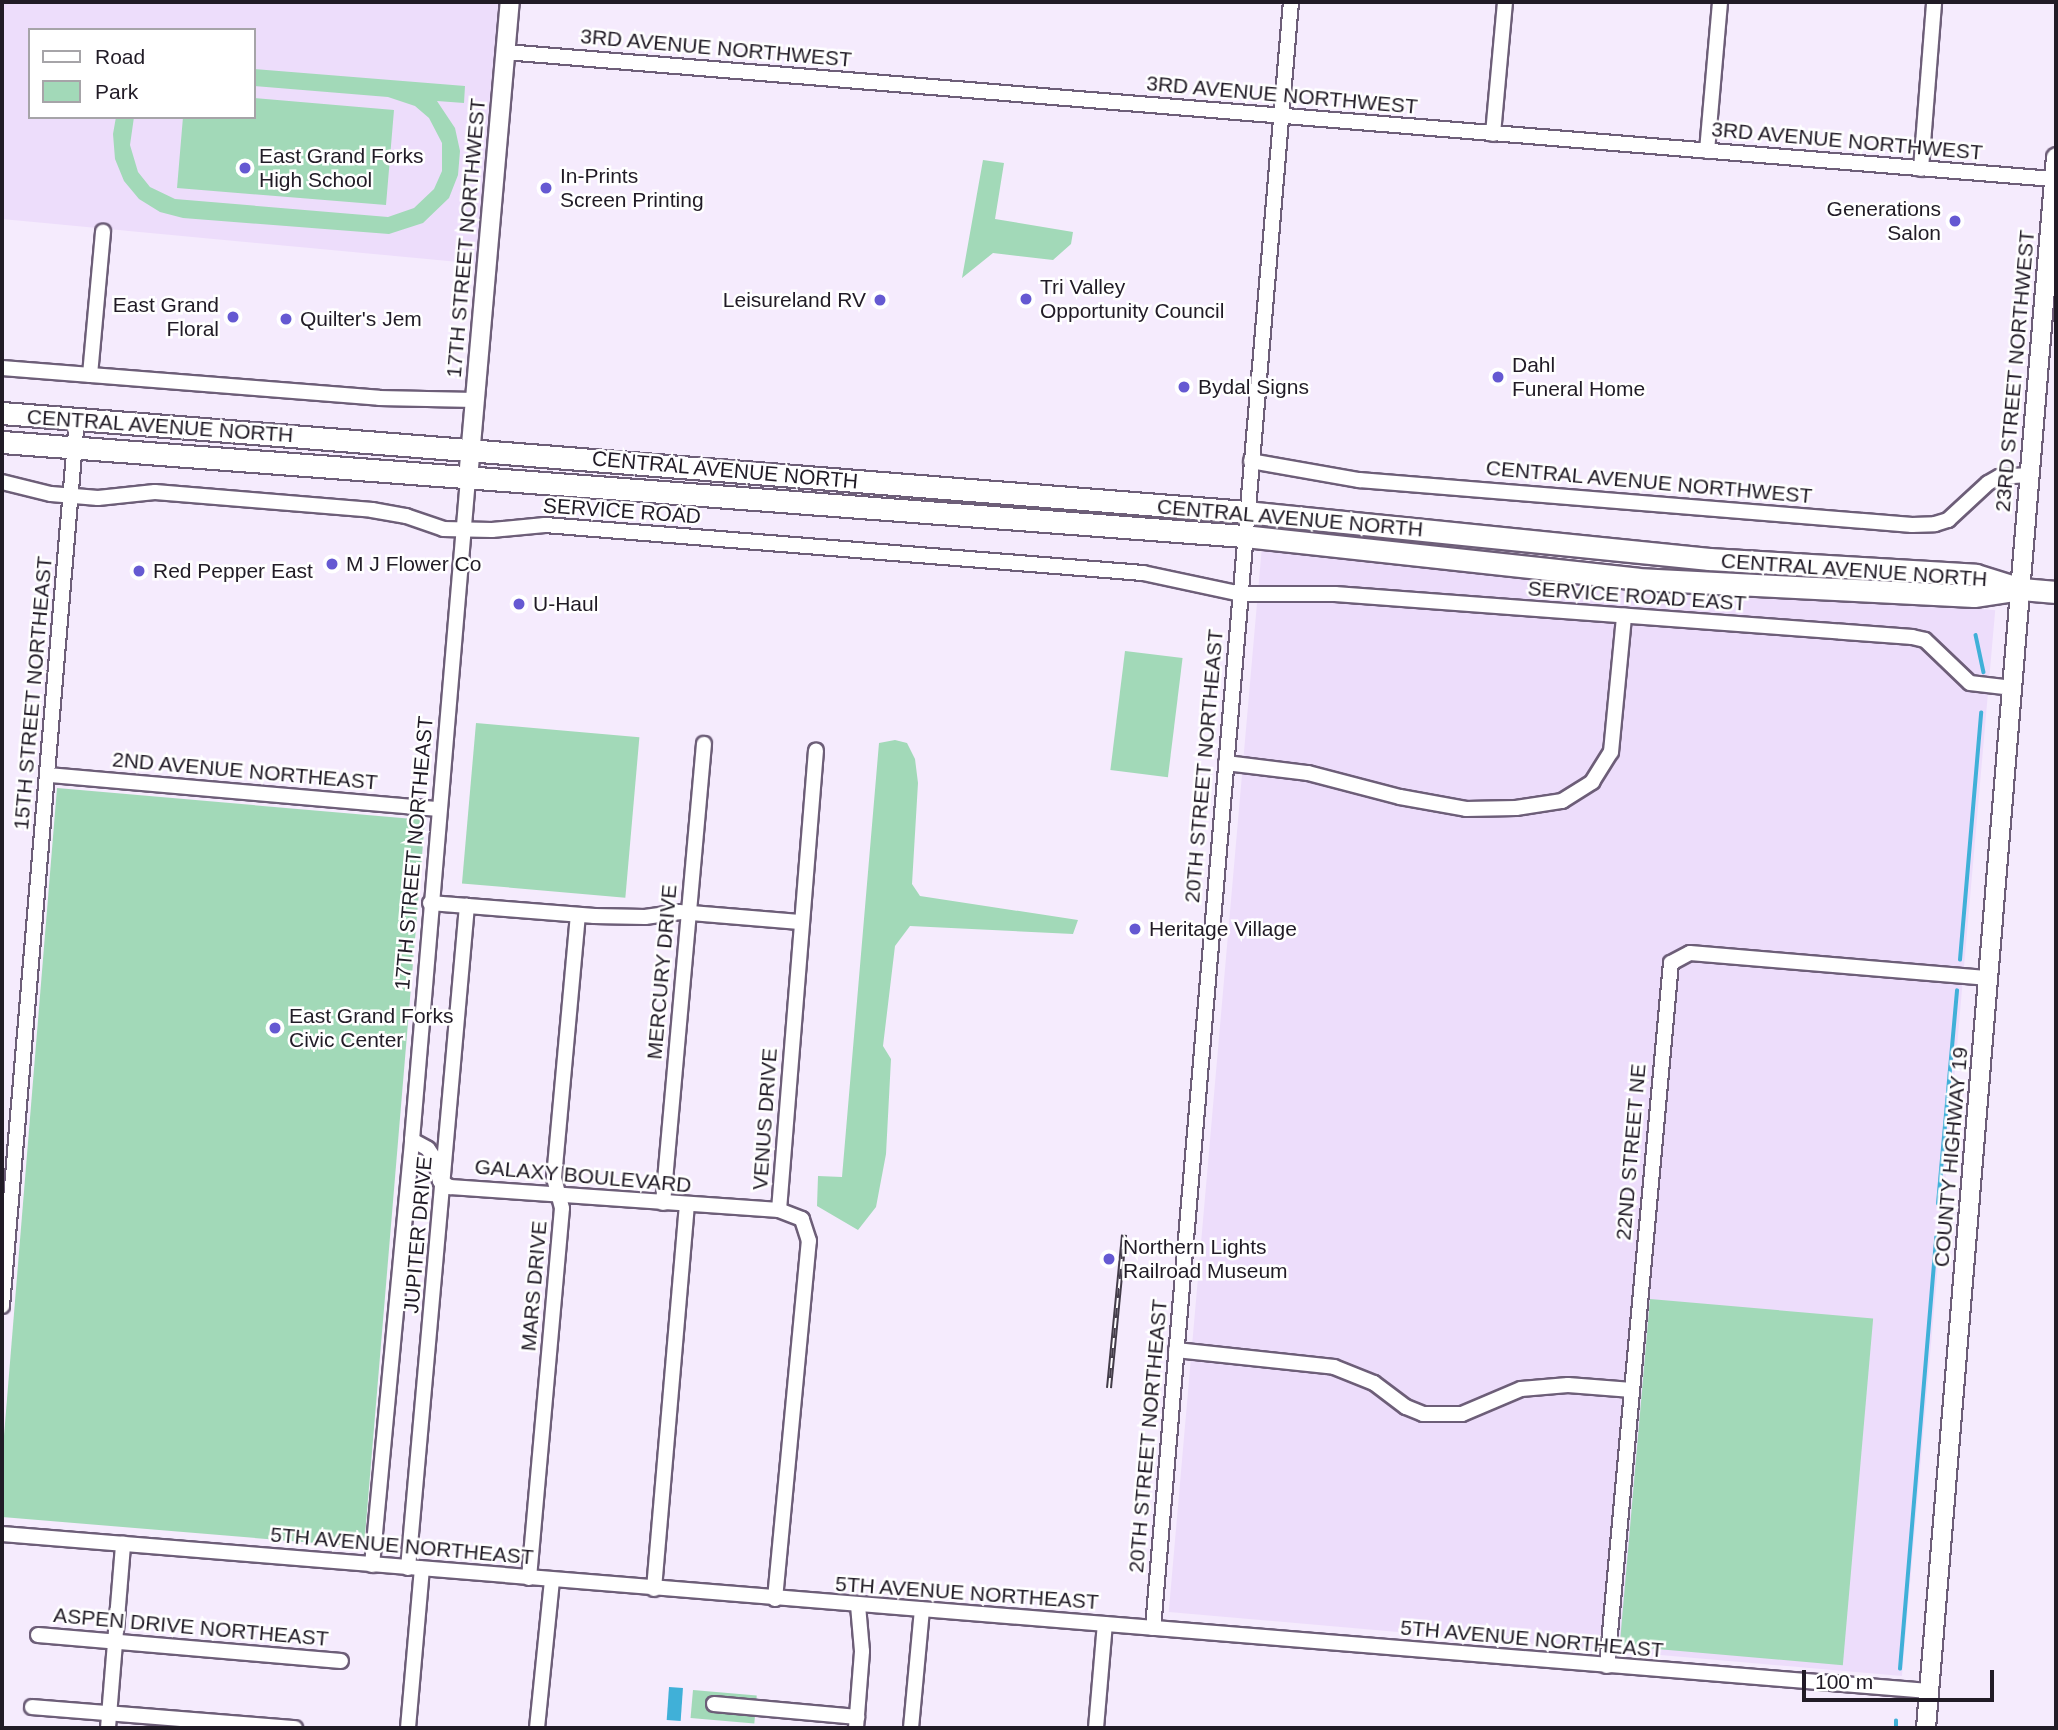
<!DOCTYPE html>
<html>
<head>
<meta charset="utf-8">
<style>
  body { margin:0 }
  #map { position:relative; width:2058px; height:1730px; overflow:hidden; background:#f5ebfd; font-family:Arial,sans-serif }
  div>[style] { position:absolute }
  .built>* { inset:0; background:#edddfb; transform-origin:0 0 }
  .green>* { inset:0; background:#a2d9b8; transform-origin:0 0 }
  .water>* { inset:0; background:#40b0d8; transform-origin:0 0 }
  .stream>* { height:3.5px; margin:-1.75px; padding:0 1.75px; transform-origin:1.75px; border-radius:1.75px; background:#40b0d8 }
  .roads { filter:drop-shadow(2px 0 #6d5e78) drop-shadow(-2px 0 #6d5e78) drop-shadow(0 2px #6d5e78) drop-shadow(0 -2px #6d5e78) }
  .minor>* { height:14px; margin:-7px; padding:0 7px; transform-origin:7px; border-radius:7px; background:#fff }
  .tertiary>* { height:18px; margin:-9px; padding:0 9px; transform-origin:9px; border-radius:9px; background:#fff }
  .secondary>* { height:21px; margin:-10.5px; padding:0 10.5px; transform-origin:10.5px; border-radius:10.5px; background:#fff }
  .rail>* { height:6px; margin-top:-3px; transform-origin:0; background:repeating-linear-gradient(90deg,#fff 0 10px,#433c49 0 20px); box-sizing:border-box; border-block:2px solid #433c49 }
  .dots>* { width:19px; height:19px; translate:-50% -50%; box-sizing:border-box; border:4px solid #fff; border-radius:50% }
  span { translate:-50% -50%; white-space:nowrap; text-align:center; line-height:1.15; -webkit-text-stroke:5px #fff; paint-order:stroke }
  .street-label { font-size:21px; color:#211b26 }
  .poi-label { font-size:21px; color:#211b26 }
  .left { translate:0 -50%; text-align:left }
  .right { translate:-100% -50%; text-align:right }
  .frame { position:absolute; inset:0; border:4px solid #211b26; pointer-events:none }
  .legend { position:absolute; left:28px; top:28px; width:228px; height:91px; box-sizing:border-box; background:#fff; border:2px solid #a6a4a8; margin:0; padding:9px 12px; list-style:none; font-size:21px; color:#211b26 }
  .legend li { display:flex; align-items:center; gap:14px; height:35px }
  .legend b { width:35px; border:2px solid #a6a4a8 }
  .scale { position:absolute; left:1802px; top:1670px; width:192px; height:32px; box-sizing:border-box; border:4px solid #211b26; border-top:0; padding-left:9px; font-size:21px; line-height:24px; white-space:nowrap; color:#211b26; -webkit-text-stroke:5px #fff; paint-order:stroke }
</style>
</head>
<body>
<div id="map">
  <div class="built">
    <div style="clip-path:polygon(evenodd,2px 2px,504px 2px,480px 264px,2px 219px,2px 2px,30px 30px,254px 30px,254px 117px,30px 117px,30px 30px)"></div>
    <div style="left:1262px;top:546px;width:736px;height:1070px;rotate:5deg"></div>
  </div>
  <div class="green">
    <div style="clip-path:polygon(254px 69px,465px 86px,464px 103px,437px 101px,455px 128px,460px 151px,458px 175px,449px 198px,423px 223px,389px 234px,183px 218px,160px 212px,139px 199px,124px 181px,115px 159px,113px 134px,116px 117px,134px 117px,130px 145px,138px 172px,150px 187px,175px 199px,388px 217px,414px 208px,434px 189px,442px 171px,442px 143px,429px 118px,415px 106px,388px 97px,254px 86px)"></div>
    <div style="clip-path:polygon(254px 98px,394px 110px,386px 205px,177px 188px,183px 117px,254px 117px)"></div>
    <div style="clip-path:polygon(983px 160px,1004px 163px,995px 219px,1073px 232px,1071px 244px,1053px 260px,993px 253px,962px 278px)"></div>
    <div style="left:1125px;top:651px;width:58px;height:120px;rotate:7deg"></div>
    <div style="left:476px;top:723px;width:164px;height:161px;rotate:5deg"></div>
    <div style="clip-path:polygon(895px 740px,907px 743px,915px 759px,918px 783px,912px 884px,920px 896px,1078px 920px,1073px 934px,910px 926px,895px 946px,883px 1046px,891px 1059px,886px 1154px,876px 1207px,858px 1230px,817px 1206px,818px 1176px,842px 1177px,879px 743px)"></div>
    <div style="clip-path:polygon(57px 788px,425px 820px,364px 1547px,2px 1517px,2px 1460px)"></div>
    <div style="left:1650px;top:1299px;width:224px;height:348px;rotate:5deg"></div>
    <div style="left:693px;top:1690px;width:64px;height:28px;rotate:5deg"></div>
  </div>
  <div class="water">
    <div style="left:669px;top:1687px;width:14px;height:33px;rotate:4deg"></div>
  </div>
  <div class="stream">
    <div style="left:1976px;top:635px;width:38px;rotate:78deg"></div>
    <div style="left:1960px;top:960px;width:248px;rotate:-85.1deg"></div>
    <div style="left:1938px;top:1204px;width:214px;rotate:-84.9deg"></div>
    <div style="left:1900px;top:1669px;width:433px;rotate:-85.2deg"></div>
    <div style="left:1896px;top:1728px;width:7px;rotate:-90deg"></div>
  </div>
  <div class="roads">
    <div class="minor">
      <div style="left:505px;top:52px;width:1554px;rotate:4.69deg"></div>
      <div style="left:1493px;top:134px;width:133px;rotate:-84.8deg"></div>
      <div style="left:1707px;top:151px;width:150px;rotate:-85deg"></div>
      <div style="left:1921px;top:169px;width:168px;rotate:-85.5deg"></div>
      <div style="left:2px;top:368px;width:378px;rotate:4.5deg"></div>
      <div style="left:379px;top:398px;width:96px;rotate:1.2deg"></div>
      <div style="left:90px;top:375px;width:144px;rotate:-84.8deg"></div>
      <div style="left:1251px;top:461px;width:110px;rotate:10deg"></div>
      <div style="left:1359px;top:480px;width:555px;rotate:4.65deg"></div>
      <div style="left:1912px;top:525px;width:23px;rotate:-2deg"></div>
      <div style="left:1935px;top:524px;width:14px;rotate:-17deg"></div>
      <div style="left:1948px;top:520px;width:54px;rotate:-42.8deg"></div>
      <div style="left:1988px;top:483px;width:13px;rotate:-29deg"></div>
      <div style="left:1999px;top:477px;width:29px;rotate:-4deg"></div>
      <div style="left:2px;top:482px;width:50px;rotate:13.8deg"></div>
      <div style="left:51px;top:494px;width:47px;rotate:4.9deg"></div>
      <div style="left:98px;top:498px;width:57px;rotate:-6deg"></div>
      <div style="left:155px;top:492px;width:218px;rotate:4.7deg"></div>
      <div style="left:372px;top:510px;width:35px;rotate:10deg"></div>
      <div style="left:406px;top:516px;width:39px;rotate:19deg"></div>
      <div style="left:443px;top:529px;width:49px;rotate:1.2deg"></div>
      <div style="left:492px;top:530px;width:53px;rotate:-5.4deg"></div>
      <div style="left:545px;top:525px;width:600px;rotate:4.59deg"></div>
      <div style="left:1143px;top:573px;width:100px;rotate:12.1deg"></div>
      <div style="left:1241px;top:594px;width:94px"></div>
      <div style="left:1335px;top:594px;width:579px;rotate:4.26deg"></div>
      <div style="left:1912px;top:637px;width:13px;rotate:13deg"></div>
      <div style="left:1925px;top:640px;width:62px;rotate:43.7deg"></div>
      <div style="left:1970px;top:683px;width:43px;rotate:6.6deg"></div>
      <div style="left:1226px;top:763px;width:83px;rotate:7deg"></div>
      <div style="left:1308px;top:773px;width:95px;rotate:14.6deg"></div>
      <div style="left:1400px;top:797px;width:67px;rotate:10.3deg"></div>
      <div style="left:1466px;top:809px;width:50px;rotate:-1.1deg"></div>
      <div style="left:1516px;top:808px;width:47px;rotate:-8.7deg"></div>
      <div style="left:1562px;top:801px;width:36px;rotate:-32deg"></div>
      <div style="left:1592px;top:782px;width:36px;rotate:-58deg"></div>
      <div style="left:1611px;top:752px;width:137px;rotate:-84.5deg"></div>
      <div style="left:49px;top:775px;width:390px;rotate:5deg"></div>
      <div style="left:430px;top:903px;width:165px;rotate:4.5deg"></div>
      <div style="left:594px;top:916px;width:51px;rotate:1.1deg"></div>
      <div style="left:645px;top:917px;width:34px;rotate:-8deg"></div>
      <div style="left:679px;top:912px;width:121px;rotate:4.7deg"></div>
      <div style="left:412px;top:1140px;width:18px;rotate:29deg"></div>
      <div style="left:428px;top:1149px;width:14px;rotate:56deg"></div>
      <div style="left:436px;top:1161px;width:20px;rotate:79deg"></div>
      <div style="left:440px;top:1181px;width:12px;rotate:31deg"></div>
      <div style="left:450px;top:1187px;width:330px;rotate:4deg"></div>
      <div style="left:663px;top:1203px;width:461px;rotate:-84.9deg"></div>
      <div style="left:2px;top:1306px;width:890px;rotate:-85.17deg"></div>
      <div style="left:1176px;top:1350px;width:159px;rotate:6.1deg"></div>
      <div style="left:1334px;top:1367px;width:43px;rotate:21.8deg"></div>
      <div style="left:1374px;top:1383px;width:40px;rotate:37deg"></div>
      <div style="left:1406px;top:1407px;width:18px;rotate:22deg"></div>
      <div style="left:1423px;top:1414px;width:39px"></div>
      <div style="left:1462px;top:1414px;width:64px;rotate:-23deg"></div>
      <div style="left:1521px;top:1389px;width:47px;rotate:-4.9deg"></div>
      <div style="left:1568px;top:1385px;width:64px;rotate:4.5deg"></div>
      <div style="left:2px;top:1534px;width:1933px;rotate:4.66deg"></div>
      <div style="left:372px;top:1565px;width:427px;rotate:-84.6deg"></div>
      <div style="left:412px;top:1140px;width:663px;rotate:-85.16deg"></div>
      <div style="left:408px;top:1568px;width:665px;rotate:-84.91deg"></div>
      <div style="left:529px;top:1578px;width:371px;rotate:-84.9deg"></div>
      <div style="left:562px;top:1208px;width:31px;rotate:-105deg"></div>
      <div style="left:554px;top:1178px;width:264px;rotate:-84.8deg"></div>
      <div style="left:654px;top:1589px;width:385px;rotate:-85.1deg"></div>
      <div style="left:775px;top:1599px;width:360px;rotate:-84.6deg"></div>
      <div style="left:809px;top:1241px;width:23px;rotate:-108deg"></div>
      <div style="left:802px;top:1219px;width:25px;rotate:-159deg"></div>
      <div style="left:779px;top:1210px;width:461px;rotate:-85.4deg"></div>
      <div style="left:1153px;top:1628px;width:1632px;rotate:-85.15deg"></div>
      <div style="left:38px;top:1635px;width:304px;rotate:4.9deg"></div>
      <div style="left:1607px;top:1666px;width:706px;rotate:-84.8deg"></div>
      <div style="left:1671px;top:963px;width:21px;rotate:-28deg"></div>
      <div style="left:1690px;top:953px;width:300px;rotate:4.8deg"></div>
      <div style="left:714px;top:1704px;width:144px;rotate:5.2deg"></div>
      <div style="left:32px;top:1707px;width:264px;rotate:4.6deg"></div>
      <div style="left:108px;top:1728px;width:185px;rotate:-85.3deg"></div>
      <div style="left:408px;top:1728px;width:160px;rotate:-85deg"></div>
      <div style="left:537px;top:1728px;width:149px;rotate:-84.2deg"></div>
      <div style="left:856px;top:1728px;width:77px;rotate:-85.5deg"></div>
      <div style="left:862px;top:1651px;width:46px;rotate:-95deg"></div>
      <div style="left:911px;top:1728px;width:119px;rotate:-84.7deg"></div>
      <div style="left:1096px;top:1728px;width:104px;rotate:-85.1deg"></div>
    </div>
    <div class="tertiary">
      <div style="left:468px;top:479px;width:479px;rotate:-85deg"></div>
      <div style="left:1926px;top:1728px;width:1576px;rotate:-85.27deg"></div>
    </div>
    <div class="secondary">
      <div style="left:2px;top:413px;width:1248px;rotate:4.55deg"></div>
      <div style="left:1246px;top:512px;width:465px;rotate:5.8deg"></div>
      <div style="left:1709px;top:559px;width:267px;rotate:3.4deg"></div>
      <div style="left:1976px;top:575px;width:47px;rotate:17.3deg"></div>
      <div style="left:2021px;top:589px;width:35px;rotate:5deg"></div>
      <div style="left:2px;top:442px;width:1246px;rotate:4.33deg"></div>
      <div style="left:1244px;top:536px;width:395px;rotate:6.2deg"></div>
      <div style="left:1637px;top:579px;width:337px;rotate:2.9deg"></div>
      <div style="left:1974px;top:596px;width:48px;rotate:-8.5deg"></div>
    </div>
  </div>
  <div class="rail">
    <div style="left:1109px;top:1388px;width:154px;rotate:-84.4deg"></div>
  </div>
  <div class="dots">
    <div style="left:245px;top:168px;background:#6559d2"></div>
    <div style="left:546px;top:188px;background:#6559d2"></div>
    <div style="left:1955px;top:221px;background:#6559d2"></div>
    <div style="left:1026px;top:299px;background:#6559d2"></div>
    <div style="left:880px;top:300px;background:#6559d2"></div>
    <div style="left:233px;top:317px;background:#6559d2"></div>
    <div style="left:286px;top:319px;background:#6559d2"></div>
    <div style="left:1498px;top:377px;background:#6559d2"></div>
    <div style="left:1184px;top:387px;background:#6559d2"></div>
    <div style="left:332px;top:564px;background:#6559d2"></div>
    <div style="left:139px;top:571px;background:#6559d2"></div>
    <div style="left:519px;top:604px;background:#6559d2"></div>
    <div style="left:1135px;top:929px;background:#6559d2"></div>
    <div style="left:275px;top:1028px;background:#6559d2"></div>
    <div style="left:1109px;top:1259px;background:#6559d2"></div>
  </div>
  <div class="street-label">
    <span style="left:716px;top:48px;rotate:5deg">3RD AVENUE NORTHWEST</span>
    <span style="left:1282px;top:95px;rotate:5deg">3RD AVENUE NORTHWEST</span>
    <span style="left:1847px;top:141px;rotate:5deg">3RD AVENUE NORTHWEST</span>
    <span style="left:466px;top:238px;rotate:-85deg">17TH STREET NORTHWEST</span>
    <span style="left:2015px;top:371px;rotate:-85deg">23RD STREET NORTHWEST</span>
    <span style="left:160px;top:426px;rotate:4deg">CENTRAL AVENUE NORTH</span>
    <span style="left:725px;top:470px;rotate:5deg">CENTRAL AVENUE NORTH</span>
    <span style="left:1649px;top:482px;rotate:5deg">CENTRAL AVENUE NORTHWEST</span>
    <span style="left:622px;top:511px;rotate:4deg">SERVICE ROAD</span>
    <span style="left:1290px;top:518px;rotate:5deg">CENTRAL AVENUE NORTH</span>
    <span style="left:1854px;top:570px;rotate:4deg">CENTRAL AVENUE NORTH</span>
    <span style="left:1637px;top:596px;rotate:4deg">SERVICE ROAD EAST</span>
    <span style="left:33px;top:693px;rotate:-85deg">15TH STREET NORTHEAST</span>
    <span style="left:1204px;top:766px;rotate:-85deg">20TH STREET NORTHEAST</span>
    <span style="left:245px;top:771px;rotate:5deg">2ND AVENUE NORTHEAST</span>
    <span style="left:414px;top:853px;rotate:-85deg">17TH STREET NORTHEAST</span>
    <span style="left:662px;top:972px;rotate:-85deg">MERCURY DRIVE</span>
    <span style="left:765px;top:1119px;rotate:-86deg">VENUS DRIVE</span>
    <span style="left:1631px;top:1152px;rotate:-85deg">22ND STREET NE</span>
    <span style="left:1951px;top:1157px;rotate:-85deg">COUNTY HIGHWAY 19</span>
    <span style="left:583px;top:1176px;rotate:5deg">GALAXY BOULEVARD</span>
    <span style="left:418px;top:1235px;rotate:-85deg">JUPITER DRIVE</span>
    <span style="left:534px;top:1286px;rotate:-85deg">MARS DRIVE</span>
    <span style="left:1148px;top:1436px;rotate:-85deg">20TH STREET NORTHEAST</span>
    <span style="left:402px;top:1546px;rotate:5deg">5TH AVENUE NORTHEAST</span>
    <span style="left:967px;top:1593px;rotate:4deg">5TH AVENUE NORTHEAST</span>
    <span style="left:191px;top:1627px;rotate:5deg">ASPEN DRIVE NORTHEAST</span>
    <span style="left:1532px;top:1639px;rotate:5deg">5TH AVENUE NORTHEAST</span>
  </div>
  <div class="poi-label">
    <span class="left" style="left:259px;top:168px">East Grand Forks<br>High School</span>
    <span class="left" style="left:560px;top:188px">In-Prints<br>Screen Printing</span>
    <span class="right" style="left:1941px;top:221px">Generations<br>Salon</span>
    <span class="left" style="left:1040px;top:299px">Tri Valley<br>Opportunity Council</span>
    <span class="right" style="left:866px;top:300px">Leisureland RV</span>
    <span class="right" style="left:219px;top:317px">East Grand<br>Floral</span>
    <span class="left" style="left:300px;top:319px">Quilter's Jem</span>
    <span class="left" style="left:1512px;top:377px">Dahl<br>Funeral Home</span>
    <span class="left" style="left:1198px;top:387px">Bydal Signs</span>
    <span class="left" style="left:346px;top:564px">M J Flower Co</span>
    <span class="left" style="left:153px;top:571px">Red Pepper East</span>
    <span class="left" style="left:533px;top:604px">U-Haul</span>
    <span class="left" style="left:1149px;top:929px">Heritage Village</span>
    <span class="left" style="left:289px;top:1028px">East Grand Forks<br>Civic Center</span>
    <span class="left" style="left:1123px;top:1259px">Northern Lights<br>Railroad Museum</span>
  </div>
  <div class="frame"></div>
  <ul class="legend">
  <li><b style="height:9px;background:#fff"></b>Road</li>
  <li><b style="height:19px;background:#a2d9b8"></b>Park</li>
  </ul>
  <div class="scale">100 m</div>
</div>
</body>
</html>
